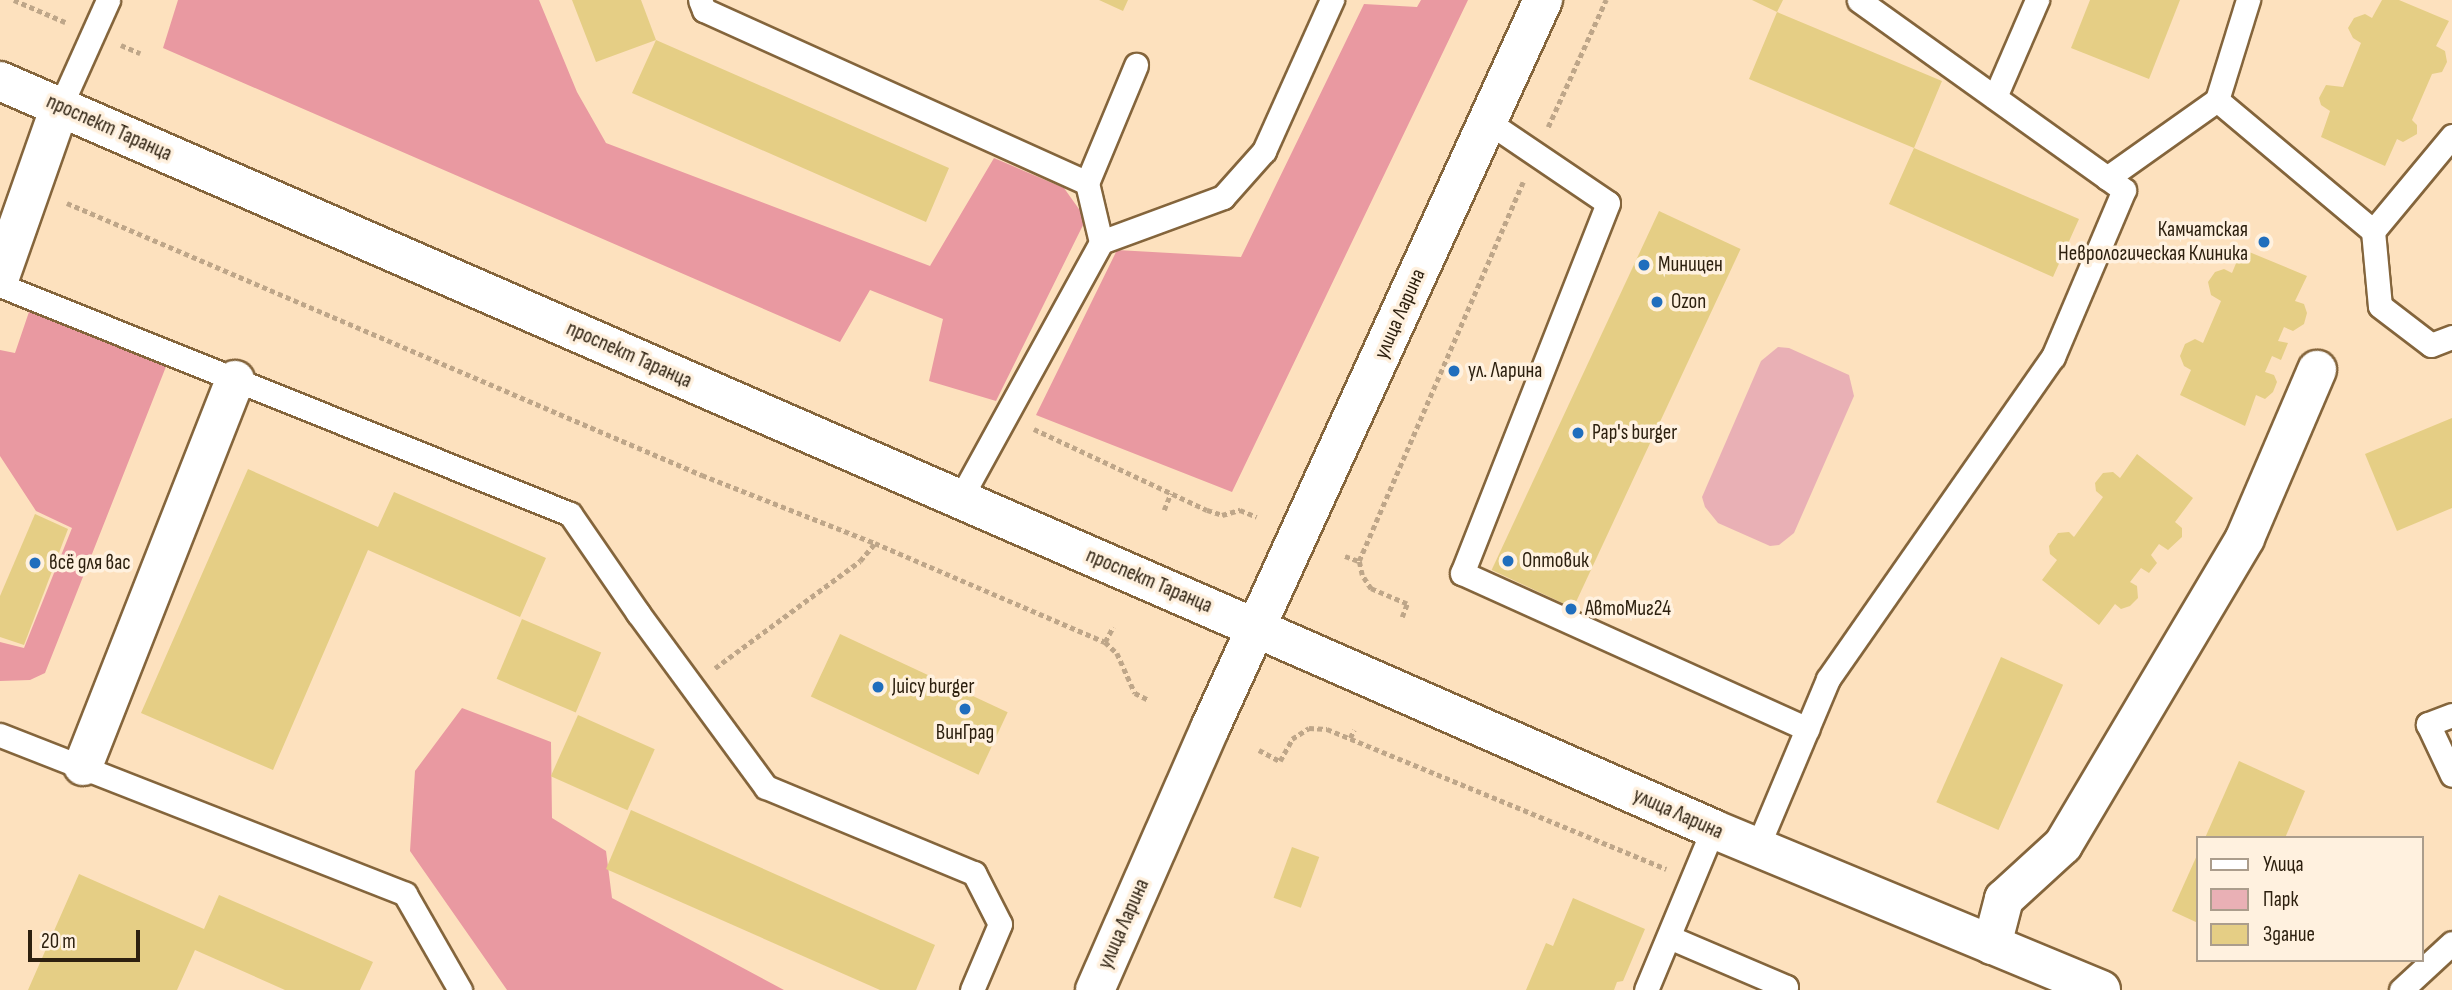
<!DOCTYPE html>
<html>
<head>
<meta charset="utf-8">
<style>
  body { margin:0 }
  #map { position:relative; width:2452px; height:990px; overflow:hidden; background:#fde1be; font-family:"Sofia Sans Condensed",sans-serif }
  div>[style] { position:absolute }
  .green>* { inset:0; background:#e9b0b5 }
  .forest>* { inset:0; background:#e999a1 }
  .building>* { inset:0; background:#e5ce85; transform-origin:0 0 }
  .path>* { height:4.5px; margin-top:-2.25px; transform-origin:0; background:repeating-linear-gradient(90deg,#bea689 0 5px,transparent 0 8.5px) }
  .roads { filter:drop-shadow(2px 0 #84653c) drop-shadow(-2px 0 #84653c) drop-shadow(0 2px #84653c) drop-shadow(0 -2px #84653c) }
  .service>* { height:23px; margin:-11.5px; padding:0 11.5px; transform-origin:11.5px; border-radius:11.5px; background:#fff }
  .minor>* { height:38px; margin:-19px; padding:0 19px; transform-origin:19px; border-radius:19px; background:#fff }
  .secondary>* { height:38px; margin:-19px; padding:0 19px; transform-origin:19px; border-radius:19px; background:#fff }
  .dots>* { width:19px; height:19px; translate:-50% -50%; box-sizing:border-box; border:4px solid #fff1df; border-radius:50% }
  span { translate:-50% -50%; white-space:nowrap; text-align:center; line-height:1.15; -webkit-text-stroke:7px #fff1df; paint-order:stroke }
  .street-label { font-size:21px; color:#2d200f }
  .poi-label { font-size:21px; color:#2d200f }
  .right { translate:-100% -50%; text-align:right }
  .left { translate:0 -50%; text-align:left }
  .legend { position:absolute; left:2196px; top:836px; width:228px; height:126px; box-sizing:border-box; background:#fff1df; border:2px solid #ab9d8c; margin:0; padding:9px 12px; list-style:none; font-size:21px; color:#2d200f }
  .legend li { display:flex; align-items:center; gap:14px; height:35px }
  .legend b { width:35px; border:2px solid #ab9d8c }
  .scale { position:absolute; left:28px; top:930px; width:112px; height:32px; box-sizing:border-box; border:4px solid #2d200f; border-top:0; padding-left:9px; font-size:21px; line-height:24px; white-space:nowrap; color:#2d200f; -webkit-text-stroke:5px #fff1df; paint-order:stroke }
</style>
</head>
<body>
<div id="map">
  <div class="green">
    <div style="clip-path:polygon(1778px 347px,1789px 348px,1849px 375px,1854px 396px,1794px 533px,1779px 545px,1770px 546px,1718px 523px,1705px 507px,1702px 497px,1761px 361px)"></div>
  </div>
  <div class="forest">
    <div style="clip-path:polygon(178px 0,539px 0,577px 92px,606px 143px,930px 266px,994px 158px,1064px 188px,1086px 219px,996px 401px,929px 381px,943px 319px,870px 290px,840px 342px,163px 48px)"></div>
    <div style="clip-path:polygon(1421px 0,1468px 0,1232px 492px,1036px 415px,1117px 250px,1241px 257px,1364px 4px,1417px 7px)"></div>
    <div style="clip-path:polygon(31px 306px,169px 359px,45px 673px,30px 680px,0 681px,0 642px,24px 648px,72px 528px,36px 511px,0 456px,0 350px,15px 353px)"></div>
    <div style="clip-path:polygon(462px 708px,551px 742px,552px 818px,606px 851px,612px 898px,784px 990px,507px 990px,410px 851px,415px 771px)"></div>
  </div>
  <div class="building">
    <div style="clip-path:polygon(572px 0,641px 0,656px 40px,949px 168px,926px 222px,632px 93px,656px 40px,596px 62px)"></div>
    <div style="clip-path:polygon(1099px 0,1128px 0,1123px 11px)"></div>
    <div style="clip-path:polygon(1752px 0,1783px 0,1777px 12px,1942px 81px,1914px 148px,2079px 219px,2053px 277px,1889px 204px,1914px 148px,1749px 79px,1777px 12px)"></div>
    <div style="clip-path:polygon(2090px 0,2180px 0,2149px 79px,2071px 48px)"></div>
    <div style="clip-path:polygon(2382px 0,2399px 0,2449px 21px,2436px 46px,2445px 51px,2447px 62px,2442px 72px,2432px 74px,2412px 120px,2417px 125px,2417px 134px,2403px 142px,2397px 139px,2385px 166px,2321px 137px,2330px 111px,2321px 105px,2319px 98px,2326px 85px,2343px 87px,2361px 43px,2353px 38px,2348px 28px,2354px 18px,2365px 14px,2372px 18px)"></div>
    <div style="left:1659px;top:211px;width:90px;height:396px;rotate:25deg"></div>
    <div style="clip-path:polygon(2242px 249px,2307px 276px,2295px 301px,2304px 304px,2307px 313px,2304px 324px,2293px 331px,2284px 327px,2278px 341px,2288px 343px,2281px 360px,2272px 356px,2265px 372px,2274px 375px,2277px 382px,2273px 392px,2265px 399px,2256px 395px,2245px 426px,2180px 395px,2191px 370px,2184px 366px,2180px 356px,2185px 344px,2195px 339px,2203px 343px,2221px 301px,2211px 295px,2208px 282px,2215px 272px,2224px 269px,2232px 273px)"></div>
    <div style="clip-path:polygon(2452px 418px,2452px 508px,2397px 531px,2365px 454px)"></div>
    <div style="clip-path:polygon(2137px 454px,2193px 498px,2175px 522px,2182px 528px,2182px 537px,2168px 550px,2159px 544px,2151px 555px,2157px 563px,2149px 573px,2141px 568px,2130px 582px,2137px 586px,2138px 598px,2130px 606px,2121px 609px,2115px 604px,2099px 625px,2042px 580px,2057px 560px,2050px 554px,2049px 546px,2058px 533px,2069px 532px,2074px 537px,2103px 497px,2096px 491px,2095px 483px,2103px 473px,2113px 472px,2120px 478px)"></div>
    <div style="clip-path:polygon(248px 469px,378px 527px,394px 492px,546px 558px,520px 617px,368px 550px,273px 770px,141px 713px)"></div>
    <div style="clip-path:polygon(35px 514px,68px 529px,24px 645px,0 637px,0 596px)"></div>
    <div style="left:522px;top:619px;width:86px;height:65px;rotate:23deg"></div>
    <div style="left:840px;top:634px;width:185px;height:69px;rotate:25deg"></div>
    <div style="left:2001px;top:657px;width:68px;height:159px;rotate:24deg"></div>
    <div style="left:578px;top:715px;width:84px;height:67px;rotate:24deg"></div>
    <div style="clip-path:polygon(2239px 761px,2305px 791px,2285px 838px,2205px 838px)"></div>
    <div style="clip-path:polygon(631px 810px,935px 945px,916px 990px,880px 990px,606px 869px)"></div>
    <div style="left:1292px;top:847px;width:29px;height:54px;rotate:20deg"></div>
    <div style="clip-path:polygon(2198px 853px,2198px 923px,2172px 911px)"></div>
    <div style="clip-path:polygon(79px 874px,204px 929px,219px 895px,373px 962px,360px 990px,285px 990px,195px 950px,177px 990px,28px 990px)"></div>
    <div style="clip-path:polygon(1573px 898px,1645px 929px,1623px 981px,1617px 982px,1614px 990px,1526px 990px,1546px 943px,1553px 946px)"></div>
  </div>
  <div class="path">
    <div style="left:14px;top:0;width:56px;rotate:23.3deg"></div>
    <div style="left:121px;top:45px;width:21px;rotate:23deg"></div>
    <div style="left:1548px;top:127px;width:140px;rotate:-65.5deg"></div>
    <div style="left:67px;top:203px;width:691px;rotate:23.19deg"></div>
    <div style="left:702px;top:475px;width:186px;rotate:21.5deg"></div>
    <div style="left:875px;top:543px;width:250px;rotate:23.3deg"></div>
    <div style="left:1105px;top:642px;width:16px;rotate:43deg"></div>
    <div style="left:1117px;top:653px;width:44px;rotate:65.8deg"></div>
    <div style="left:1135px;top:693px;width:16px;rotate:27deg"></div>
    <div style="left:1034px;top:429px;width:191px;rotate:25.1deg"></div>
    <div style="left:1207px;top:510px;width:16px;rotate:18deg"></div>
    <div style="left:1222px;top:515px;width:19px;rotate:-16deg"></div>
    <div style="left:1240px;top:510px;width:18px;rotate:22deg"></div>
    <div style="left:1164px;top:510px;width:18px;rotate:-68deg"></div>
    <div style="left:1345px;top:556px;width:15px;rotate:20deg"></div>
    <div style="left:1402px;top:617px;width:14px;rotate:-69deg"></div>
    <div style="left:1407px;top:604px;width:39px;rotate:-157deg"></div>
    <div style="left:1371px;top:589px;width:17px;rotate:-123deg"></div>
    <div style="left:1362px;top:575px;width:14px;rotate:-102deg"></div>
    <div style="left:1359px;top:561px;width:413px;rotate:-66.6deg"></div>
    <div style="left:1105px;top:642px;width:17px;rotate:-62deg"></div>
    <div style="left:715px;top:668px;width:180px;rotate:-36.4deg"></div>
    <div style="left:860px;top:561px;width:23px;rotate:-50deg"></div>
    <div style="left:1350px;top:738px;width:9px;rotate:-63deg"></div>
    <div style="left:1259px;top:750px;width:24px;rotate:28deg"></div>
    <div style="left:1280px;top:761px;width:25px;rotate:-61deg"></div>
    <div style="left:1292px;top:739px;width:20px;rotate:-33deg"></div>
    <div style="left:1309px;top:728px;width:18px;rotate:3deg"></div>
    <div style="left:1327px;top:729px;width:367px;rotate:22.4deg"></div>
  </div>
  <div class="roads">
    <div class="service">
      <div style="left:700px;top:0;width:11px;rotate:68deg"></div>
      <div style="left:704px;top:10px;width:420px;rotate:24.3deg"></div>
      <div style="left:1087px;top:183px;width:128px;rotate:-67.4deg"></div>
      <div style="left:1995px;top:97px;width:106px;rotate:-66.6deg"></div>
      <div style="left:2217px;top:100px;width:204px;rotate:40deg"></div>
      <div style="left:60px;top:107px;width:117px;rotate:-65.8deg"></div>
      <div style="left:1487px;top:121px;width:146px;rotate:34.1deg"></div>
      <div style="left:1608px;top:203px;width:398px;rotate:111.5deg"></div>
      <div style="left:1462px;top:573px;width:379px;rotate:24.3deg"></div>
      <div style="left:2452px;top:136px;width:124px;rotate:129.7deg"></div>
      <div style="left:2373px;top:231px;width:75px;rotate:84.7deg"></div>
      <div style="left:2380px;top:306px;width:64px;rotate:37.4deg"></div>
      <div style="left:2431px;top:345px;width:22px;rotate:-21deg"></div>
      <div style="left:2107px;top:178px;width:135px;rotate:-35.3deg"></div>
      <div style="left:2217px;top:100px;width:105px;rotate:-72.8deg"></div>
      <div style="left:1087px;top:183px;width:61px;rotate:76.7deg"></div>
      <div style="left:0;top:285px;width:614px;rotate:21.89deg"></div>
      <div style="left:570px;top:514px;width:120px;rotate:55.5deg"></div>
      <div style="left:638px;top:613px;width:216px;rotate:53.7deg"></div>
      <div style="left:766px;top:787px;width:225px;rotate:22.5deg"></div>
      <div style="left:974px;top:873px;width:57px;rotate:63deg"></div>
      <div style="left:1000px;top:924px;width:72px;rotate:113deg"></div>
      <div style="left:960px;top:499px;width:293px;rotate:-61.2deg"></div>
      <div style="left:1101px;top:242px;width:130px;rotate:-20.2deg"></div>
      <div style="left:1223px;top:197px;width:62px;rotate:-48.3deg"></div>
      <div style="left:1264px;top:151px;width:166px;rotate:-65.8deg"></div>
      <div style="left:2452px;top:715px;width:26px;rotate:159deg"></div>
      <div style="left:2428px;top:724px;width:56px;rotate:64.8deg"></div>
      <div style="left:0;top:735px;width:435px;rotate:21.4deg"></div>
      <div style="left:405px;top:894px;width:111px;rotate:60.2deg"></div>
      <div style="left:1757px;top:848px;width:183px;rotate:-67.2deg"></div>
      <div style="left:1828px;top:679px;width:393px;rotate:-55.1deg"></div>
      <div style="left:2053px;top:357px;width:181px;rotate:-67deg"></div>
      <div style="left:2124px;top:190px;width:326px;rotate:-144.4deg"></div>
      <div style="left:1669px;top:937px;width:127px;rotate:23.1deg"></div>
      <div style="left:1786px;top:987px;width:4px;rotate:124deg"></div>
      <div style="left:1646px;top:990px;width:174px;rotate:-67.4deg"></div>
      <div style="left:2401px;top:990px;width:69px;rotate:-42.7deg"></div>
    </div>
    <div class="minor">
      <div style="left:0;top:277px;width:180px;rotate:-70.6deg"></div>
      <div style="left:1258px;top:629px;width:497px;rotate:23.7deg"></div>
      <div style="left:1713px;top:829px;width:420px;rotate:22.5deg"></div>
      <div style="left:83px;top:766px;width:415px;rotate:-68.5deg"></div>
      <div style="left:1992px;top:945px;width:48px;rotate:-75.4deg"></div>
      <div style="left:2004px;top:899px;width:80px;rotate:-42.5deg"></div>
      <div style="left:2063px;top:845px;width:357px;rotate:-59.3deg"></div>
      <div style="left:2245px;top:538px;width:183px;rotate:-66.8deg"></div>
    </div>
    <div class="secondary">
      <div style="left:0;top:81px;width:1372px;rotate:23.54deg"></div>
      <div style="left:1095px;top:990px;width:286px;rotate:-66.3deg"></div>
      <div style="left:1210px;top:728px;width:801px;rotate:-65.42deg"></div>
    </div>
  </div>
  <div class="dots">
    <div style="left:2264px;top:242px;background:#206ebd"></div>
    <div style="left:1644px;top:265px;background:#206ebd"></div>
    <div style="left:1657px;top:302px;background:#206ebd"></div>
    <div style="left:1454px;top:371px;background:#206ebd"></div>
    <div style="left:1578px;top:433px;background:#206ebd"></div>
    <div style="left:1508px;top:561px;background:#206ebd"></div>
    <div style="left:35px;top:563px;background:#206ebd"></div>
    <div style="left:1571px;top:609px;background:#206ebd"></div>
    <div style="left:878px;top:687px;background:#206ebd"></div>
    <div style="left:965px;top:709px;background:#206ebd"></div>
  </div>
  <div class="street-label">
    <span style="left:109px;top:128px;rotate:24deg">проспект Таранца</span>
    <span style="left:1400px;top:314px;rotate:-66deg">улица Ларина</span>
    <span style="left:629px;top:355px;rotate:24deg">проспект Таранца</span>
    <span style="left:1149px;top:581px;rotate:23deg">проспект Таранца</span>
    <span style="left:1678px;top:814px;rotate:24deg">улица Ларина</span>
    <span style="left:1124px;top:924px;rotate:-66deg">улица Ларина</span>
  </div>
  <div class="poi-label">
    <span class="right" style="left:2248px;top:242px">Камчатская<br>Неврологическая Клиника</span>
    <span class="left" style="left:1658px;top:265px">Миницен</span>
    <span class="left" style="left:1671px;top:302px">Ozon</span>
    <span class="left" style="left:1468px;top:371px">ул. Ларина</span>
    <span class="left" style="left:1592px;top:433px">Pap's burger</span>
    <span class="left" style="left:1522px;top:561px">Оптовик</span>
    <span class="left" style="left:49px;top:563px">всё для вас</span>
    <span class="left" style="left:1585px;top:609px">АвтоМиг24</span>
    <span class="left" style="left:892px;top:687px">Juicy burger</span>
    <span style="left:965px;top:733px">ВинГрад</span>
  </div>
  <ul class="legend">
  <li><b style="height:9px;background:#fff"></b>Улица</li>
  <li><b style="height:19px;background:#e9b0b5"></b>Парк</li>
  <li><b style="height:19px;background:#e5ce85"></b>Здание</li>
  </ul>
  <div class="scale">20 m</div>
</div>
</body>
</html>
